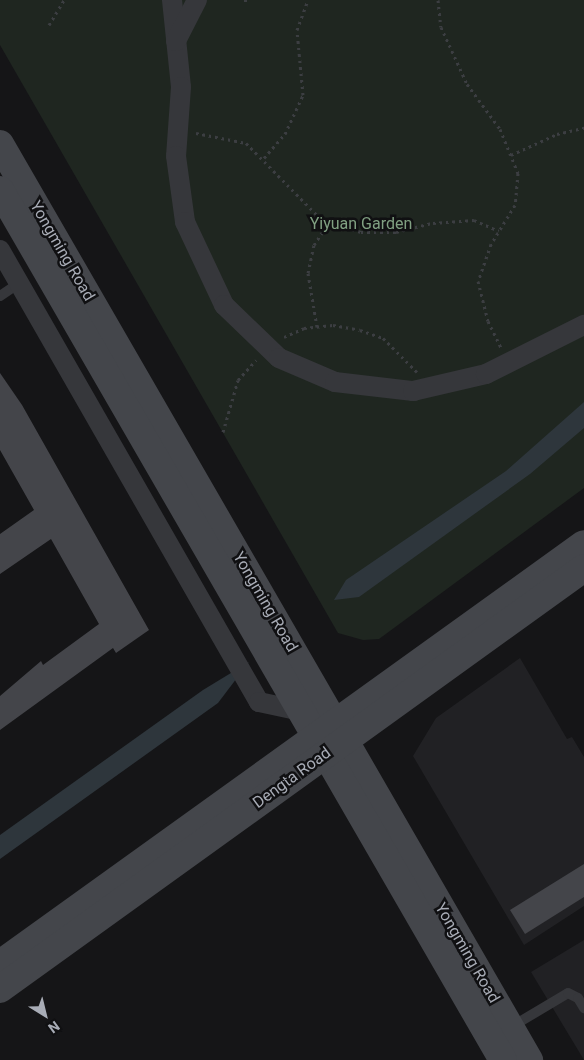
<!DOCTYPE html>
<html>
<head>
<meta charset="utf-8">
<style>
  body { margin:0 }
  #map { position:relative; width:584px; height:1060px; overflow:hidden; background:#151517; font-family:Roboto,sans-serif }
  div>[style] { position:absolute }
  .built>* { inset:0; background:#212124 }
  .green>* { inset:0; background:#1f2620 }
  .water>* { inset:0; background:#2e363c }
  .building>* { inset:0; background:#44454a }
  .path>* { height:3px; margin-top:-1.5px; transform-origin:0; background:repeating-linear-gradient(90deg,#3c3e42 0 2.5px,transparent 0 6.5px) }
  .lane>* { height:10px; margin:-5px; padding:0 5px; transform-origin:5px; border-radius:5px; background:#36373b }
  .street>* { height:20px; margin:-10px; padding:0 10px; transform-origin:10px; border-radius:10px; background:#36373b }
  .secondary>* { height:28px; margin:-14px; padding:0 14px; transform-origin:14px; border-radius:14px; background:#44464b }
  span { translate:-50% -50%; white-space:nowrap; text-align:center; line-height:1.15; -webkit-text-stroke:5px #101012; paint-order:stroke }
  .park-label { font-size:16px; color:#80a082 }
  .street-label { font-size:16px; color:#a8acb6 }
  .north { position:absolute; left:20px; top:990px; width:50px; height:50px; -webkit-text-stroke:4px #101012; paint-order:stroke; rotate:144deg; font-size:14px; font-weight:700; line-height:20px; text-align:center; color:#a8acb6 }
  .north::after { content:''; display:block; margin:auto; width:18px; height:22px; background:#a8acb6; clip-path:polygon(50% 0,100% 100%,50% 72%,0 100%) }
</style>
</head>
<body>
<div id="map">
  <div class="built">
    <div style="clip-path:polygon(520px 658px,567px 739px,572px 737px,584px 757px,584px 906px,524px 945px,413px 756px,436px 718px)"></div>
    <div style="clip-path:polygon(584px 940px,584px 1060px,531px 972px)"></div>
  </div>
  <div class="green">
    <div style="clip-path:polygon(0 0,584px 0,584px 488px,379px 639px,363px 640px,338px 633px,0 45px)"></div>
  </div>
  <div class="water">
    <div style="clip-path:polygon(584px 402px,584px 428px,530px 474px,359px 597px,334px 600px,346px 580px,506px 471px)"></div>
    <div style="clip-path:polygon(249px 662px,218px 703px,0 859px,0 835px,203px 690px)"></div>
  </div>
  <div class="building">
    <div style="clip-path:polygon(0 373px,22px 405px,149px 630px,116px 653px,113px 648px,0 730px,0 696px,41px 661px,43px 665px,99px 624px,51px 539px,0 574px,0 534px,34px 510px,0 450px)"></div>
    <div style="clip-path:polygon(584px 864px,584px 897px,525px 934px,510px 910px)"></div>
  </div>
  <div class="path">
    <div style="left:244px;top:0;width:5px"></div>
    <div style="left:438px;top:0;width:27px;rotate:84deg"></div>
    <div style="left:441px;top:27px;width:63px;rotate:65.5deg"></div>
    <div style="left:467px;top:84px;width:56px;rotate:53.7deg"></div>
    <div style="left:500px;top:129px;width:48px;rotate:67.8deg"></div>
    <div style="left:518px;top:173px;width:32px;rotate:95deg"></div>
    <div style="left:515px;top:205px;width:46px;rotate:121.6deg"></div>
    <div style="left:491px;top:244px;width:39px;rotate:109deg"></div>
    <div style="left:478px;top:281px;width:41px;rotate:76deg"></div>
    <div style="left:488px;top:321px;width:30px;rotate:64deg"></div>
    <div style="left:49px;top:25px;width:29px;rotate:-59deg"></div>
    <div style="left:196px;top:133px;width:51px;rotate:11.3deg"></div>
    <div style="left:246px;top:143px;width:107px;rotate:45.4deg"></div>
    <div style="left:321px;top:219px;width:42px;rotate:18deg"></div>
    <div style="left:361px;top:232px;width:35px"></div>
    <div style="left:396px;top:232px;width:38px;rotate:-14deg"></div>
    <div style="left:433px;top:223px;width:41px;rotate:-4.2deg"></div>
    <div style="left:474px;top:220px;width:27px;rotate:24deg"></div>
    <div style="left:511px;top:155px;width:51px;rotate:-24.5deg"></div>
    <div style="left:557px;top:134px;width:28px;rotate:-13deg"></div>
    <div style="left:264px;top:158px;width:32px;rotate:-49deg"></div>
    <div style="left:285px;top:134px;width:43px;rotate:-65.2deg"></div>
    <div style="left:303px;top:95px;width:65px;rotate:-95.3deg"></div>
    <div style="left:297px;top:30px;width:32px;rotate:-70deg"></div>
    <div style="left:317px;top:327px;width:55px;rotate:-99.5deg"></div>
    <div style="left:308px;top:273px;width:29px;rotate:-78deg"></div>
    <div style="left:314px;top:245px;width:27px;rotate:-57deg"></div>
    <div style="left:284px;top:337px;width:22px;rotate:-24deg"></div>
    <div style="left:304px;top:328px;width:29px;rotate:-6deg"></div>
    <div style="left:333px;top:325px;width:27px;rotate:10deg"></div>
    <div style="left:360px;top:330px;width:24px;rotate:19deg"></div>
    <div style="left:383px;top:338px;width:48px;rotate:45deg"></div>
    <div style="left:223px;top:432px;width:54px;rotate:-73.9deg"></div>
    <div style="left:238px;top:380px;width:27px;rotate:-48deg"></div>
  </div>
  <div class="lane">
    <div style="left:0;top:296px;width:23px;rotate:-34deg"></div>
    <div style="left:511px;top:1027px;width:66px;rotate:-30.8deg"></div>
    <div style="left:568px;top:993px;width:11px;rotate:27deg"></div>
    <div style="left:578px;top:998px;width:12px;rotate:59deg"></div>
  </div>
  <div class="street">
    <div style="left:172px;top:0;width:87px;rotate:84.1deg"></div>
    <div style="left:181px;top:87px;width:69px;rotate:94.1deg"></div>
    <div style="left:176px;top:156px;width:67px;rotate:82.2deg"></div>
    <div style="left:185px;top:222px;width:92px;rotate:64.8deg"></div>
    <div style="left:224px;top:305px;width:76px;rotate:43.9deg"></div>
    <div style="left:279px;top:358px;width:61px;rotate:23.2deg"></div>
    <div style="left:335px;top:382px;width:79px;rotate:6.6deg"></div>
    <div style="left:413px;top:391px;width:75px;rotate:-13.1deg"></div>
    <div style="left:486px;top:374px;width:110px;rotate:-26.6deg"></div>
    <div style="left:176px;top:41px;width:46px;rotate:-62.9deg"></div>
    <div style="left:0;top:250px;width:521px;rotate:60.19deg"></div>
    <div style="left:259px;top:702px;width:43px;rotate:12.1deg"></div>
  </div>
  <div class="secondary">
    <div style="left:0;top:144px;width:1058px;rotate:59.99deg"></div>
    <div style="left:0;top:190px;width:1005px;rotate:59.97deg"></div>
    <div style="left:0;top:964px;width:719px;rotate:-35.72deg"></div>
    <div style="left:0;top:989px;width:720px;rotate:-35.79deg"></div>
  </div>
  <div class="park-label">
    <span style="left:361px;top:224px">Yiyuan Garden</span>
  </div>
  <div class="street-label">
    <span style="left:62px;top:251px;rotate:60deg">Yongming Road</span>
    <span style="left:265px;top:602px;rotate:60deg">Yongming Road</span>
    <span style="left:292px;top:778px;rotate:-36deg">Dengta Road</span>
    <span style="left:467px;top:953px;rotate:60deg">Yongming Road</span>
  </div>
  <div class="north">N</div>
</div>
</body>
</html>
